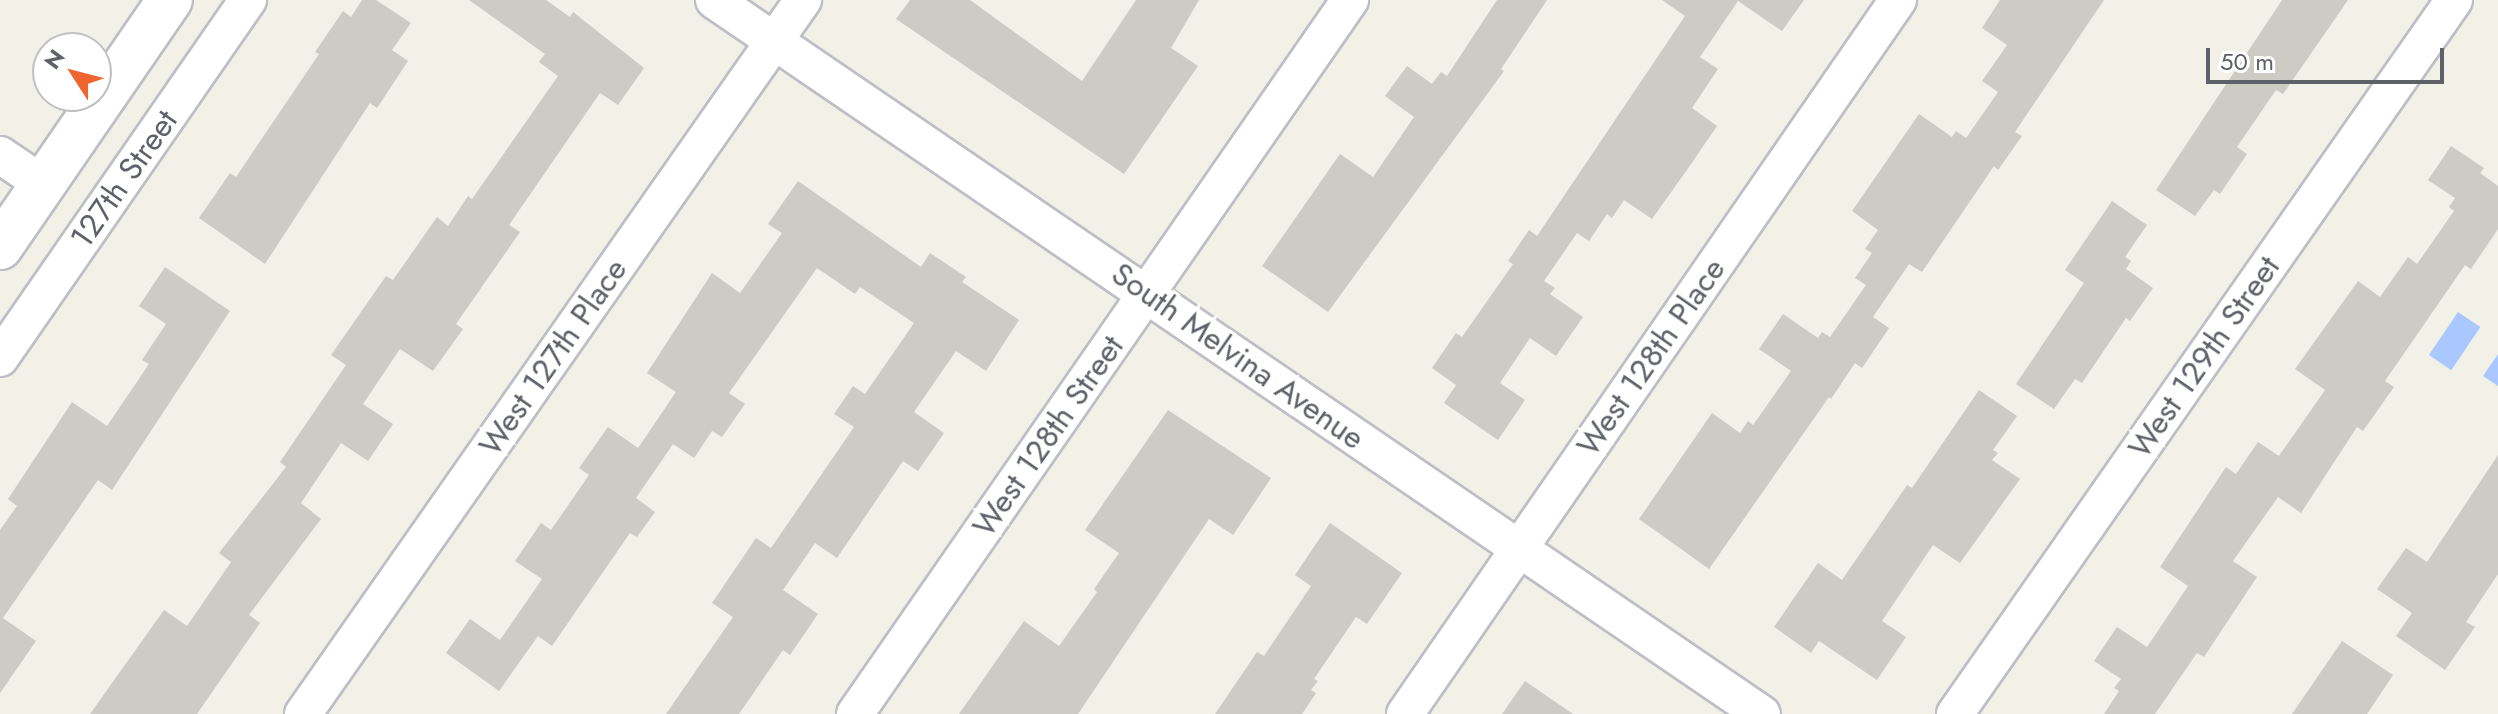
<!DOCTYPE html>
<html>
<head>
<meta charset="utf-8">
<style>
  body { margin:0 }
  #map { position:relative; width:2498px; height:714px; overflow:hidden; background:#f1f1e7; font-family:Jost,sans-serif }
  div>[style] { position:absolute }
  .water>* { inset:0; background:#a9c8ff; transform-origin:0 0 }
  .building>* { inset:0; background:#cccbc4 }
  .roads { filter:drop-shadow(2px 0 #bebfc6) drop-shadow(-2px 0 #bebfc6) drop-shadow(0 2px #bebfc6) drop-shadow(0 -2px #bebfc6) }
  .street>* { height:36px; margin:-18px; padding:0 18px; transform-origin:18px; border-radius:18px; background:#fff }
  .secondary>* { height:44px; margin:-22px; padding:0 22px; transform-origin:22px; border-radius:22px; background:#fff }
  span { translate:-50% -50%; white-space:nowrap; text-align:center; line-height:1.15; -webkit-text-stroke:6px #fff; paint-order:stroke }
  .street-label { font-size:32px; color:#5e6168 }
  .north { position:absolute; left:32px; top:32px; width:80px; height:80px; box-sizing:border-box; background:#fff; border:2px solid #bfc0c3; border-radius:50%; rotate:306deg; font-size:22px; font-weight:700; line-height:32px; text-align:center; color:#5e6168 }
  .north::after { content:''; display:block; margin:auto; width:28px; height:36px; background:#ef652f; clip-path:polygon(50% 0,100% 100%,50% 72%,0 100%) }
  .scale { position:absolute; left:2206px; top:48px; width:238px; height:36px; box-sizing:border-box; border:4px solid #5e6168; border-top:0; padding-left:10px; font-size:24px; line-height:28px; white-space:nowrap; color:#5e6168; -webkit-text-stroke:6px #fff; paint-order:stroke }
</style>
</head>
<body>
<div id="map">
  <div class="water">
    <div style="left:2458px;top:312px;width:27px;height:52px;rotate:34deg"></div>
    <div style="clip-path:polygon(2498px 354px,2498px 386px,2483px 376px)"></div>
  </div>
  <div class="building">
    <div style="clip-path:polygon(362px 0,376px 0,411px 23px,392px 50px,408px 61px,377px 108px,370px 103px,265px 264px,199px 218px,230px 173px,236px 177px,319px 54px,315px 52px,343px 11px,351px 17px)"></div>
    <div style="clip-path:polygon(469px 0,546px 0,570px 17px,573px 12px,644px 68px,618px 105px,600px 93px,509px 225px,520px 232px,456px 324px,463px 329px,433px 371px,400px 349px,363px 404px,393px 424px,368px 461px,341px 443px,301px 503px,321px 519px,249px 615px,260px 623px,197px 714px,90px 714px,164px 610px,187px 626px,231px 562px,219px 553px,286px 467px,280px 462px,346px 365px,331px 355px,386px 276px,393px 280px,437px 217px,448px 226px,468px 196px,472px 199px,558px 76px,539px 62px,545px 54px)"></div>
    <div style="clip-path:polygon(910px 0,970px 0,1082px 81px,1136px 0,1199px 0,1171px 48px,1198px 66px,1124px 174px,896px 19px)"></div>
    <div style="clip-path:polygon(1497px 0,1547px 0,1501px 69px,1504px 71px,1328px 312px,1262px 266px,1340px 154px,1373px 177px,1414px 117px,1385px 96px,1407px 66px,1432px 84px,1441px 72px,1447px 76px)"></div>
    <div style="clip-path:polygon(1662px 0,1804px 0,1782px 31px,1738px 1px,1700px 57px,1718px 69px,1692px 108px,1717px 126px,1689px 167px,1652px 219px,1624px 200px,1612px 218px,1607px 214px,1589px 241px,1577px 233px,1544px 281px,1555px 288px,1550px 294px,1583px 317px,1556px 356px,1530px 338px,1500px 383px,1525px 400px,1498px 440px,1444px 403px,1456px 385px,1432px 368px,1456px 333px,1462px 337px,1513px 264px,1508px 261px,1529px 230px,1537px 236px,1685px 16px)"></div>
    <div style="clip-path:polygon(2000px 0,2104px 0,2015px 132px,2022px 136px,1998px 170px,1994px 166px,1922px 272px,1909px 264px,1873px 317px,1889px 328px,1862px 368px,1855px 363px,1831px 399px,1829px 397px,1709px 569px,1639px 519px,1712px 413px,1740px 433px,1748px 421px,1753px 425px,1791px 371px,1759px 349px,1783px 314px,1818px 338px,1822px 332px,1830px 337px,1866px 285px,1855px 278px,1872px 253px,1865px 249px,1878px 230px,1852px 211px,1919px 114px,1952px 137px,1956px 131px,1966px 138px,1998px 92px,1982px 81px,2007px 45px,1982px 28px)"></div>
    <div style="clip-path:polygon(2282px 0,2348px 0,2283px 94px,2276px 90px,2237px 147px,2247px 154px,2220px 194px,2214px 190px,2195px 216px,2156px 190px)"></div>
    <div style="clip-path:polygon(2451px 146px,2484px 168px,2480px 173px,2498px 186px,2498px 229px,2471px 269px,2465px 265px,2385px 381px,2394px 387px,2363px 431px,2357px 427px,2301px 513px,2278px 497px,2233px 561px,2257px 577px,2204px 657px,2197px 653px,2155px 714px,2104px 714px,2119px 691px,2114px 688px,2121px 679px,2094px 661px,2117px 627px,2147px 647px,2188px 586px,2160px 567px,2226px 467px,2236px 474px,2258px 442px,2279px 456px,2325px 390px,2295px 369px,2358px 281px,2380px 297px,2408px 257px,2417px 264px,2454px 211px,2449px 207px,2455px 198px,2428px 180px)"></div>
    <div style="clip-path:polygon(798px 181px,921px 267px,930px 253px,966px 277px,962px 282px,1019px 320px,986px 371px,956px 351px,914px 412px,944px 433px,918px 471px,903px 461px,837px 558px,815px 543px,783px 590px,818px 614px,790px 655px,783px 650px,739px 714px,666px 714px,733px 617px,712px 603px,756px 538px,771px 548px,854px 427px,834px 414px,853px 386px,865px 394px,914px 323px,860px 287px,855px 294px,817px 268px,729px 393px,745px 404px,722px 437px,712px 431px,694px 458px,673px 444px,636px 498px,655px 512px,637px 537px,630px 533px,552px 646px,538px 636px,499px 691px,446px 653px,470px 619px,500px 640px,542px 579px,515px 561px,541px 523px,551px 530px,589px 475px,579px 468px,608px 427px,638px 448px,676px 392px,647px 373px,712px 273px,740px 293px,782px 233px,768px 224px)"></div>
    <div style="clip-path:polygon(2112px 201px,2147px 225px,2125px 257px,2131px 261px,2126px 269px,2153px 288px,2130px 321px,2126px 318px,2082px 383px,2075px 379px,2054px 409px,2016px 384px,2084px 283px,2065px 270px)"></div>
    <div style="clip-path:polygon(165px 267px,230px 311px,112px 490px,98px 480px,3px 618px,36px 641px,0 693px,0 530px,17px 506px,8px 499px,72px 402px,107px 426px,149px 364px,142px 360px,166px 324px,139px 306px)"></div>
    <div style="clip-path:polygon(1979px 390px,2017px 416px,1993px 450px,1998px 453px,1992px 460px,2020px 479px,1960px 563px,1933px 545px,1882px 621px,1906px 637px,1877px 680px,1819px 641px,1811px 653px,1774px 627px,1818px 563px,1842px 580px,1907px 485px,1912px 488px)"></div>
    <div style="clip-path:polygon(1168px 410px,1271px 478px,1233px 535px,1209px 519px,1078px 714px,959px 714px,1024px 621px,1059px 646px,1097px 592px,1094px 589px,1119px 553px,1085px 530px)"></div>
    <div style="clip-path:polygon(2498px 455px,2498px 574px,2466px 622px,2475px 627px,2445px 670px,2396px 636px,2412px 613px,2377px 589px,2406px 548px,2427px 562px)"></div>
    <div style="clip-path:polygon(1330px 523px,1402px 573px,1367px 624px,1356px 617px,1314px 679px,1318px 681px,1311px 690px,1316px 693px,1302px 714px,1215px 714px,1257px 652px,1264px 656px,1311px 586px,1295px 575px)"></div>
    <div style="clip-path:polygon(2342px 641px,2393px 675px,2367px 714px,2292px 714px)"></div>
    <div style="clip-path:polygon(1525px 681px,1573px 714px,1502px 714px)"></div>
  </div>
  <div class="roads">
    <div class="street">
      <div style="left:714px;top:0;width:1268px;rotate:34.27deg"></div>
      <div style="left:0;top:155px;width:52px;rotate:34deg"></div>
      <div style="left:0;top:358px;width:436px;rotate:-55.3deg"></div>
      <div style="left:303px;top:714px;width:872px;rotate:-55deg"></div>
      <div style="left:855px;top:714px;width:869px;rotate:-55.27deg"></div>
      <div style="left:1405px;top:714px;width:868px;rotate:-55.38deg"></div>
      <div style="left:1955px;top:714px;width:871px;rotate:-55.05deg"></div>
    </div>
    <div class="secondary">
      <div style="left:0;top:247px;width:300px;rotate:-55.5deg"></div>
    </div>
  </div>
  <div class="street-label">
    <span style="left:124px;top:179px;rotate:-55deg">127th Street</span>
    <span style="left:1238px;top:356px;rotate:35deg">South Melvina Avenue</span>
    <span style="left:553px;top:357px;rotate:-55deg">West 127th Place</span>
    <span style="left:1651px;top:357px;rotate:-55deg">West 128th Place</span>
    <span style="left:2204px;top:357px;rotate:-55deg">West 129th Street</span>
    <span style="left:1048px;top:436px;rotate:-55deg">West 128th Street</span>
  </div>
  <div class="north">N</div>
  <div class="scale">50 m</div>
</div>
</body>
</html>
